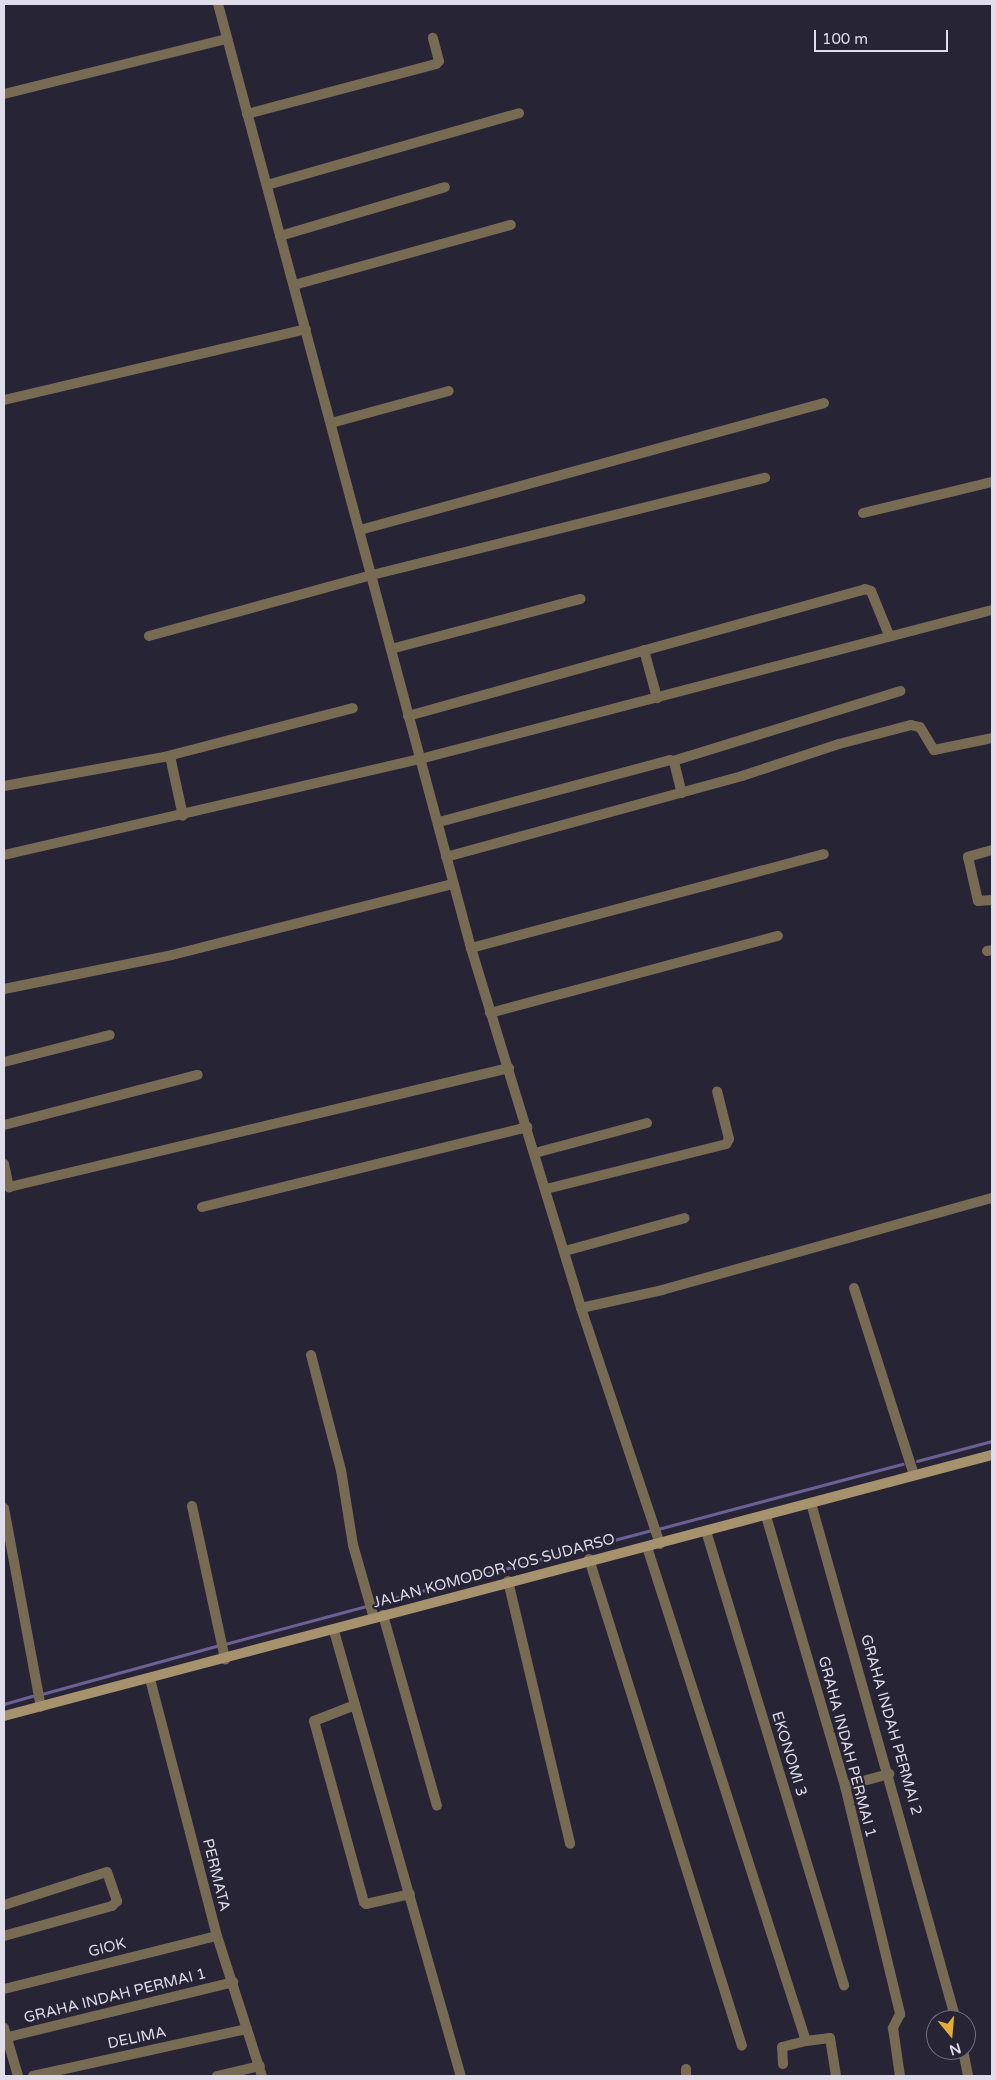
<!DOCTYPE html>
<html>
<head>
<meta charset="utf-8">
<style>
  body { margin:0 }
  #map { position:relative; width:996px; height:2080px; overflow:hidden; background:#272436; font-family:"Varela Round",sans-serif }
  div>[style] { position:absolute }
  .stream>* { height:2.5px; margin:-1.25px; padding:0 1.25px; transform-origin:1.25px; border-radius:1.25px; background:#6c6095 }
  .street>* { height:10px; margin:-5px; padding:0 5px; transform-origin:5px; border-radius:5px; background:#786b54 }
  .secondary>* { height:10px; margin:-5px; padding:0 5px; transform-origin:5px; border-radius:5px; background:#a6926d }
  span { translate:-50% -50%; white-space:nowrap; text-align:center; line-height:1.15; -webkit-text-stroke:4.5px #272436; paint-order:stroke }
  .street-label { font-size:15px; color:#dfdde9 }
  .frame { position:absolute; inset:0; border:5px solid #dfdde9; pointer-events:none }
  .north { position:absolute; left:926px; top:2010px; width:50px; height:50px; box-sizing:border-box; background:#272436; border:1px solid #716e7e; border-radius:50%; rotate:163deg; font-size:14px; font-weight:700; line-height:20px; text-align:center; color:#dfdde9 }
  .north::after { content:''; display:block; margin:auto; width:18px; height:22px; background:#e3ae35; clip-path:polygon(50% 0,100% 100%,50% 72%,0 100%) }
  .scale { position:absolute; left:814px; top:30px; width:134px; height:22px; box-sizing:border-box; border:2px solid #dfdde9; border-top:0; padding-left:6px; font-size:15px; line-height:18px; white-space:nowrap; color:#dfdde9; -webkit-text-stroke:4px #272436; paint-order:stroke }
</style>
</head>
<body>
<div id="map">
  <div class="stream">
    <div style="left:917px;top:1461px;width:78px;rotate:-14.9deg"></div>
    <div style="left:658px;top:1529px;width:253px;rotate:-14.9deg"></div>
    <div style="left:372px;top:1604px;width:290px;rotate:-14.8deg"></div>
    <div style="left:225px;top:1644px;width:147px;rotate:-15deg"></div>
    <div style="left:42px;top:1694px;width:185px;rotate:-15.4deg"></div>
    <div style="left:4px;top:1704px;width:33px;rotate:-16deg"></div>
  </div>
  <div class="street">
    <div style="left:218px;top:4px;width:977px;rotate:75deg"></div>
    <div style="left:471px;top:948px;width:376px;rotate:73deg"></div>
    <div style="left:581px;top:1308px;width:249px;rotate:71.5deg"></div>
    <div style="left:4px;top:94px;width:230px;rotate:-13.9deg"></div>
    <div style="left:247px;top:114px;width:196px;rotate:-14.8deg"></div>
    <div style="left:436px;top:64px;width:4px;rotate:-45deg"></div>
    <div style="left:439px;top:61px;width:24px;rotate:-105deg"></div>
    <div style="left:267px;top:185px;width:262px;rotate:-15.9deg"></div>
    <div style="left:280px;top:236px;width:172px;rotate:-16.5deg"></div>
    <div style="left:294px;top:285px;width:225px;rotate:-15.5deg"></div>
    <div style="left:4px;top:400px;width:310px;rotate:-13.2deg"></div>
    <div style="left:331px;top:423px;width:122px;rotate:-15.2deg"></div>
    <div style="left:863px;top:513px;width:133px;rotate:-13.5deg"></div>
    <div style="left:360px;top:530px;width:481px;rotate:-15.3deg"></div>
    <div style="left:149px;top:636px;width:231px;rotate:-15.3deg"></div>
    <div style="left:372px;top:575px;width:405px;rotate:-13.9deg"></div>
    <div style="left:391px;top:649px;width:196px;rotate:-14.8deg"></div>
    <div style="left:644px;top:650px;width:50px;rotate:74.8deg"></div>
    <div style="left:408px;top:716px;width:474px;rotate:-15.5deg"></div>
    <div style="left:865px;top:589px;width:6px;rotate:18deg"></div>
    <div style="left:871px;top:591px;width:48px;rotate:67.8deg"></div>
    <div style="left:170px;top:756px;width:61px;rotate:77.8deg"></div>
    <div style="left:673px;top:761px;width:238px;rotate:-17.1deg"></div>
    <div style="left:4px;top:786px;width:163px;rotate:-10.3deg"></div>
    <div style="left:164px;top:757px;width:195px;rotate:-14.5deg"></div>
    <div style="left:439px;top:822px;width:239px;rotate:-15deg"></div>
    <div style="left:670px;top:760px;width:4px;rotate:27deg"></div>
    <div style="left:674px;top:762px;width:32px;rotate:76deg"></div>
    <div style="left:992px;top:850px;width:25px;rotate:164deg"></div>
    <div style="left:968px;top:857px;width:45px;rotate:77.2deg"></div>
    <div style="left:978px;top:901px;width:14px;rotate:-4deg"></div>
    <div style="left:4px;top:855px;width:427px;rotate:-13deg"></div>
    <div style="left:420px;top:759px;width:591px;rotate:-14.6deg"></div>
    <div style="left:446px;top:857px;width:307px;rotate:-15.3deg"></div>
    <div style="left:742px;top:776px;width:102px;rotate:-18.3deg"></div>
    <div style="left:839px;top:744px;width:74px;rotate:-14.8deg"></div>
    <div style="left:911px;top:725px;width:9px;rotate:13deg"></div>
    <div style="left:920px;top:727px;width:27px;rotate:59deg"></div>
    <div style="left:934px;top:750px;width:59px;rotate:-11.7deg"></div>
    <div style="left:471px;top:948px;width:365px;rotate:-14.9deg"></div>
    <div style="left:987px;top:951px;width:5px;rotate:-11deg"></div>
    <div style="left:4px;top:989px;width:171px;rotate:-11.4deg"></div>
    <div style="left:172px;top:955px;width:290px;rotate:-14.2deg"></div>
    <div style="left:490px;top:1013px;width:298px;rotate:-15deg"></div>
    <div style="left:4px;top:1062px;width:109px;rotate:-14.3deg"></div>
    <div style="left:4px;top:1125px;width:200px;rotate:-14.5deg"></div>
    <div style="left:535px;top:1153px;width:116px;rotate:-15deg"></div>
    <div style="left:4px;top:1164px;width:24px;rotate:78deg"></div>
    <div style="left:9px;top:1187px;width:514px;rotate:-13.39deg"></div>
    <div style="left:546px;top:1189px;width:186px;rotate:-14deg"></div>
    <div style="left:726px;top:1144px;width:6px;rotate:-59deg"></div>
    <div style="left:729px;top:1139px;width:49px;rotate:-104deg"></div>
    <div style="left:202px;top:1207px;width:335px;rotate:-13.8deg"></div>
    <div style="left:565px;top:1251px;width:124px;rotate:-15.4deg"></div>
    <div style="left:854px;top:1288px;width:196px;rotate:72.2deg"></div>
    <div style="left:581px;top:1308px;width:83px;rotate:-12.5deg"></div>
    <div style="left:662px;top:1290px;width:343px;rotate:-15.6deg"></div>
    <div style="left:311px;top:1355px;width:119px;rotate:75.4deg"></div>
    <div style="left:341px;top:1470px;width:76px;rotate:80.9deg"></div>
    <div style="left:353px;top:1545px;width:76px;rotate:74deg"></div>
    <div style="left:811px;top:1503px;width:537px;rotate:74.33deg"></div>
    <div style="left:192px;top:1506px;width:157px;rotate:77.8deg"></div>
    <div style="left:4px;top:1508px;width:202px;rotate:79.5deg"></div>
    <div style="left:766px;top:1516px;width:281px;rotate:73.7deg"></div>
    <div style="left:845px;top:1786px;width:235px;rotate:76.4deg"></div>
    <div style="left:900px;top:2014px;width:16px;rotate:117deg"></div>
    <div style="left:893px;top:2028px;width:49px;rotate:81.7deg"></div>
    <div style="left:706px;top:1531px;width:475px;rotate:73.1deg"></div>
    <div style="left:647px;top:1547px;width:519px;rotate:72.16deg"></div>
    <div style="left:806px;top:2041px;width:24px;rotate:-7deg"></div>
    <div style="left:830px;top:2038px;width:38px;rotate:81deg"></div>
    <div style="left:589px;top:1559px;width:510px;rotate:72.56deg"></div>
    <div style="left:508px;top:1581px;width:270px;rotate:76.7deg"></div>
    <div style="left:383px;top:1615px;width:198px;rotate:74.2deg"></div>
    <div style="left:334px;top:1631px;width:463px;rotate:74.1deg"></div>
    <div style="left:150px;top:1679px;width:266px;rotate:75.4deg"></div>
    <div style="left:217px;top:1936px;width:147px;rotate:72.2deg"></div>
    <div style="left:355px;top:1705px;width:44px;rotate:158.7deg"></div>
    <div style="left:314px;top:1721px;width:188px;rotate:74.6deg"></div>
    <div style="left:364px;top:1902px;width:3px;rotate:45deg"></div>
    <div style="left:366px;top:1904px;width:45px;rotate:-12.8deg"></div>
    <div style="left:845px;top:1786px;width:46px;rotate:-15.3deg"></div>
    <div style="left:4px;top:1905px;width:108px;rotate:-17.8deg"></div>
    <div style="left:107px;top:1872px;width:31px;rotate:71deg"></div>
    <div style="left:117px;top:1901px;width:7px;rotate:135deg"></div>
    <div style="left:112px;top:1906px;width:112px;rotate:164.5deg"></div>
    <div style="left:4px;top:1989px;width:219px;rotate:-14deg"></div>
    <div style="left:4px;top:2028px;width:50px;rotate:73.7deg"></div>
    <div style="left:4px;top:2038px;width:236px;rotate:-13.7deg"></div>
    <div style="left:963px;top:2050px;width:26px;rotate:79deg"></div>
    <div style="left:783px;top:2064px;width:17px;rotate:-93deg"></div>
    <div style="left:782px;top:2047px;width:25px;rotate:-14deg"></div>
    <div style="left:33px;top:2076px;width:219px;rotate:-12.4deg"></div>
    <div style="left:217px;top:2076px;width:44px;rotate:-13.1deg"></div>
    <div style="left:686px;top:2076px;width:7px;rotate:-90deg"></div>
  </div>
  <div class="secondary">
    <div style="left:4px;top:1716px;width:1022px;rotate:-14.8deg"></div>
  </div>
  <div class="street-label">
    <span style="left:494px;top:1571px;rotate:-15deg">JALAN KOMODOR YOS SUDARSO</span>
    <span style="left:891px;top:1725px;rotate:74deg">GRAHA INDAH PERMAI 2</span>
    <span style="left:847px;top:1747px;rotate:75deg">GRAHA INDAH PERMAI 1</span>
    <span style="left:789px;top:1754px;rotate:73deg">EKONOMI 3</span>
    <span style="left:216px;top:1875px;rotate:76deg">PERMATA</span>
    <span style="left:107px;top:1948px;rotate:-14deg">GIOK</span>
    <span style="left:115px;top:1996px;rotate:-14deg">GRAHA INDAH PERMAI 1</span>
    <span style="left:137px;top:2038px;rotate:-12deg">DELIMA</span>
  </div>
  <div class="frame"></div>
  <div class="north">N</div>
  <div class="scale">100 m</div>
</div>
</body>
</html>
